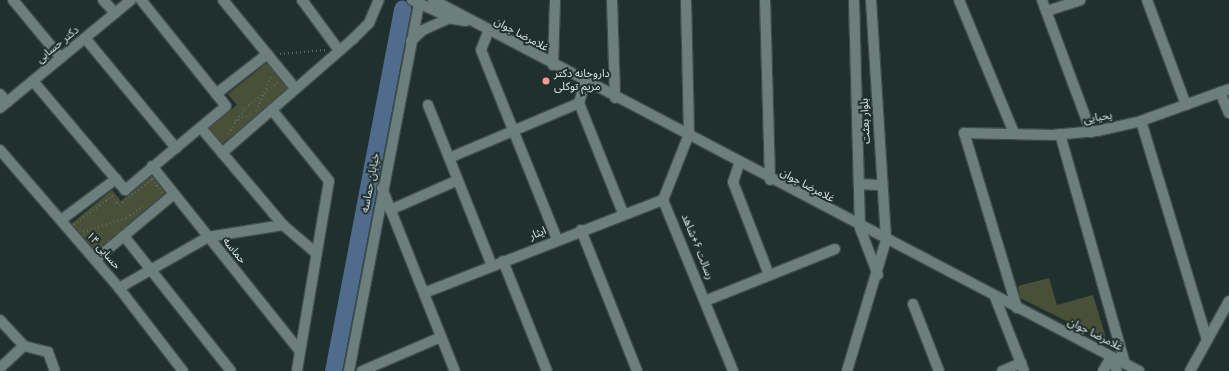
<!DOCTYPE html>
<html>
<head>
<meta charset="utf-8">
<style>
  body { margin:0 }
  #map { position:relative; width:1229px; height:371px; overflow:hidden; background:#1f302e; font-family:"Roboto Serif","Noto Sans Arabic",serif }
  div>[style] { position:absolute }
  .green>* { inset:0; background:#4a5038 }
  .river>* { height:17px; margin:-8.5px; padding:0 8.5px; transform-origin:8.5px; border-radius:8.5px; background:#506c8c }
  .path>* { height:1.5px; margin-top:-0.75px; transform-origin:0; background:repeating-linear-gradient(90deg,#5e6d6b 0 1px,transparent 0 4px) }
  .roads { filter:drop-shadow(1px 0 #3f4d4b) drop-shadow(-1px 0 #3f4d4b) drop-shadow(0 1px #3f4d4b) drop-shadow(0 -1px #3f4d4b) }
  .minor>* { height:10px; margin:-5px; padding:0 5px; transform-origin:5px; border-radius:5px; background:#6c7f7c }
  .tertiary>* { height:10px; margin:-5px; padding:0 5px; transform-origin:5px; border-radius:5px; background:#6c7f7c }
  .secondary>* { height:10px; margin:-5px; padding:0 5px; transform-origin:5px; border-radius:5px; background:#6c7f7c }
  .dots>* { width:11px; height:11px; translate:-50% -50%; box-sizing:border-box; border:2px solid #1f302e; border-radius:50% }
  span { translate:-50% -50%; white-space:nowrap; text-align:center; line-height:1.15; -webkit-text-stroke:4px #1f302e; paint-order:stroke }
  .street-label { font-size:11px; color:#dae5e3 }
  .poi-label { font-size:11px; color:#dae5e3 }
  .left { translate:0 -50%; text-align:left }
</style>
</head>
<body>
<div id="map">
  <div class="green">
    <div style="clip-path:polygon(269px 61px,291px 89px,222px 144px,209px 128px,237px 105px,228px 94px)"></div>
    <div style="clip-path:polygon(153px 175px,167px 192px,94px 252px,71px 224px,112px 190px,121px 201px)"></div>
    <div style="clip-path:polygon(1049px 278px,1057px 305px,1093px 295px,1107px 341px,1020px 298px,1018px 286px)"></div>
  </div>
  <div class="river">
    <div style="left:333px;top:371px;width:369px;rotate:-79.2deg"></div>
  </div>
  <div class="path">
    <div style="left:280px;top:54px;width:46px;rotate:-5deg"></div>
    <div style="left:256px;top:111px;width:40px;rotate:-66.6deg"></div>
    <div style="left:235px;top:121px;width:17px;rotate:-24deg"></div>
    <div style="left:228px;top:134px;width:31px;rotate:-57deg"></div>
    <div style="left:245px;top:108px;width:42px;rotate:-38.2deg"></div>
    <div style="left:152px;top:179px;width:21px;rotate:53deg"></div>
    <div style="left:165px;top:196px;width:93px;rotate:141.5deg"></div>
    <div style="left:92px;top:254px;width:35px;rotate:-129deg"></div>
    <div style="left:70px;top:227px;width:52px;rotate:-36.4deg"></div>
    <div style="left:112px;top:196px;width:11px;rotate:52deg"></div>
    <div style="left:119px;top:205px;width:42px;rotate:-38.2deg"></div>
    <div style="left:83px;top:232px;width:45px;rotate:-18deg"></div>
    <div style="left:126px;top:218px;width:21px;rotate:-35deg"></div>
  </div>
  <div class="roads">
    <div class="minor">
      <div style="left:13px;top:0;width:75px;rotate:50.4deg"></div>
      <div style="left:103px;top:0;width:18px;rotate:47deg"></div>
      <div style="left:223px;top:0;width:114px;rotate:50.7deg"></div>
      <div style="left:302px;top:0;width:61px;rotate:53.7deg"></div>
      <div style="left:612px;top:0;width:98px;rotate:88.2deg"></div>
      <div style="left:686px;top:0;width:134px;rotate:88.7deg"></div>
      <div style="left:689px;top:134px;width:71px;rotate:111.5deg"></div>
      <div style="left:663px;top:200px;width:185px;rotate:67.7deg"></div>
      <div style="left:765px;top:0;width:180px;rotate:88.4deg"></div>
      <div style="left:959px;top:0;width:144px;rotate:67.5deg"></div>
      <div style="left:1042px;top:0;width:141px;rotate:69.6deg"></div>
      <div style="left:1147px;top:0;width:112px;rotate:69.6deg"></div>
      <div style="left:1047px;top:11px;width:35px;rotate:-18deg"></div>
      <div style="left:488px;top:32px;width:19px;rotate:111deg"></div>
      <div style="left:481px;top:50px;width:204px;rotate:68.1deg"></div>
      <div style="left:85px;top:38px;width:143px;rotate:50.4deg"></div>
      <div style="left:553px;top:65px;width:65px;rotate:-88.2deg"></div>
      <div style="left:33px;top:81px;width:143px;rotate:49.8deg"></div>
      <div style="left:125px;top:190px;width:131px;rotate:-39.7deg"></div>
      <div style="left:226px;top:106px;width:136px;rotate:-128.7deg"></div>
      <div style="left:1220px;top:92px;width:23px;rotate:67deg"></div>
      <div style="left:0;top:94px;width:11px;rotate:49deg"></div>
      <div style="left:216px;top:94px;width:63px;rotate:-38deg"></div>
      <div style="left:579px;top:103px;width:118px;rotate:68.2deg"></div>
      <div style="left:579px;top:103px;width:22px;rotate:-74deg"></div>
      <div style="left:428px;top:105px;width:173px;rotate:68.3deg"></div>
      <div style="left:272px;top:110px;width:91px;rotate:51.2deg"></div>
      <div style="left:329px;top:181px;width:193px;rotate:99.6deg"></div>
      <div style="left:1141px;top:121px;width:229px;rotate:73.2deg"></div>
      <div style="left:202px;top:129px;width:126px;rotate:49.8deg"></div>
      <div style="left:1060px;top:134px;width:239px;rotate:74.2deg"></div>
      <div style="left:0;top:150px;width:182px;rotate:49.2deg"></div>
      <div style="left:119px;top:288px;width:105px;rotate:52.4deg"></div>
      <div style="left:222px;top:153px;width:174px;rotate:-41deg"></div>
      <div style="left:353px;top:39px;width:23px;rotate:-45deg"></div>
      <div style="left:369px;top:23px;width:25px;rotate:-67deg"></div>
      <div style="left:449px;top:158px;width:141px;rotate:-22.9deg"></div>
      <div style="left:739px;top:164px;width:19px;rotate:108deg"></div>
      <div style="left:733px;top:182px;width:100px;rotate:68.8deg"></div>
      <div style="left:152px;top:166px;width:236px;rotate:51.4deg"></div>
      <div style="left:382px;top:188px;width:197px;rotate:68.3deg"></div>
      <div style="left:390px;top:210px;width:74px;rotate:-23.8deg"></div>
      <div style="left:61px;top:220px;width:69px;rotate:-36.7deg"></div>
      <div style="left:581px;top:230px;width:152px;rotate:68.3deg"></div>
      <div style="left:124px;top:236px;width:172px;rotate:51.6deg"></div>
      <div style="left:95px;top:260px;width:103px;rotate:-39.9deg"></div>
      <div style="left:503px;top:261px;width:118px;rotate:68.2deg"></div>
      <div style="left:119px;top:288px;width:103px;rotate:-29.8deg"></div>
      <div style="left:208px;top:237px;width:76px;rotate:-9.1deg"></div>
      <div style="left:283px;top:225px;width:43px;rotate:40.3deg"></div>
      <div style="left:424px;top:293px;width:256px;rotate:-21.3deg"></div>
      <div style="left:995px;top:297px;width:79px;rotate:68.6deg"></div>
      <div style="left:705px;top:301px;width:140px;rotate:-21.8deg"></div>
      <div style="left:913px;top:304px;width:72px;rotate:68.8deg"></div>
      <div style="left:1017px;top:308px;width:183px;rotate:-106.8deg"></div>
      <div style="left:964px;top:133px;width:89px;rotate:1.3deg"></div>
      <div style="left:1053px;top:135px;width:44px;rotate:-5.2deg"></div>
      <div style="left:1097px;top:131px;width:42px;rotate:-12.4deg"></div>
      <div style="left:1138px;top:122px;width:97px;rotate:-19.9deg"></div>
      <div style="left:0;top:320px;width:35px;rotate:47deg"></div>
      <div style="left:24px;top:346px;width:25px;rotate:14deg"></div>
      <div style="left:48px;top:352px;width:20px;rotate:70deg"></div>
      <div style="left:1111px;top:357px;width:15px;rotate:67deg"></div>
      <div style="left:0;top:368px;width:33px;rotate:-43deg"></div>
      <div style="left:362px;top:371px;width:86px;rotate:-23.3deg"></div>
      <div style="left:1002px;top:371px;width:21px;rotate:-23deg"></div>
      <div style="left:1103px;top:371px;width:16px;rotate:-60deg"></div>
      <div style="left:1190px;top:371px;width:80px;rotate:-60.9deg"></div>
    </div>
    <div class="tertiary">
      <div style="left:860px;top:228px;width:50px;rotate:69deg"></div>
      <div style="left:847px;top:371px;width:137px;rotate:-73.4deg"></div>
    </div>
    <div class="secondary">
      <div style="left:412px;top:0;width:45px;rotate:24.9deg"></div>
      <div style="left:453px;top:19px;width:13px;rotate:9deg"></div>
      <div style="left:433px;top:0;width:798px;rotate:27.72deg"></div>
      <div style="left:854px;top:0;width:228px;rotate:88.5deg"></div>
      <div style="left:871px;top:0;width:240px;rotate:86.4deg"></div>
      <div style="left:411px;top:41px;width:16px;rotate:-43deg"></div>
      <div style="left:423px;top:30px;width:30px;rotate:-24deg"></div>
      <div style="left:0;top:108px;width:170px;rotate:-39.5deg"></div>
      <div style="left:859px;top:184px;width:22px;rotate:3deg"></div>
      <div style="left:349px;top:371px;width:378px;rotate:-79.2deg"></div>
    </div>
  </div>
  <div class="dots">
    <div style="left:546px;top:81px;background:#f59b99"></div>
  </div>
  <div class="street-label">
    <span style="left:521px;top:35px;rotate:28deg">غلامرضا جوان</span>
    <span style="left:58px;top:45px;rotate:-39deg">دکتر حسابی</span>
    <span style="left:1098px;top:118px;rotate:-9deg">یحیایی</span>
    <span style="left:866px;top:121px;rotate:-93deg">بلوار بعثت</span>
    <span style="left:371px;top:183px;rotate:-79deg">خیابان حماسه</span>
    <span style="left:807px;top:186px;rotate:28deg">غلامرضا جوان</span>
    <span style="left:538px;top:234px;rotate:-22deg">ایثار</span>
    <span style="left:697px;top:247px;rotate:68deg">رسالت ۶+شاهد</span>
    <span style="left:103px;top:251px;rotate:49deg">حسابی ۱۴</span>
    <span style="left:234px;top:251px;rotate:51deg">حماسه</span>
    <span style="left:1095px;top:335px;rotate:27deg">غلامرضا جوان</span>
  </div>
  <div class="poi-label">
    <span class="left" style="left:554px;top:81px">داروخانه دکتر<br>مریم توکلی</span>
  </div>
</div>
</body>
</html>
